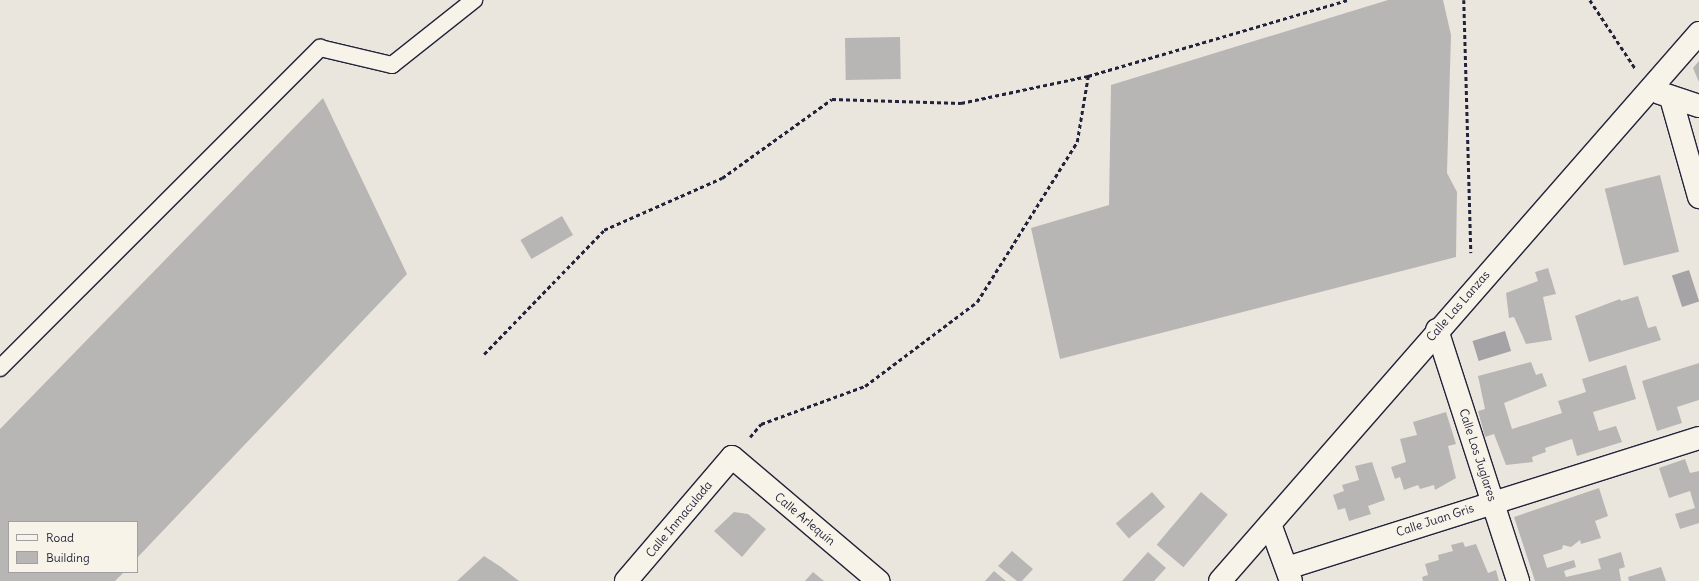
<!DOCTYPE html>
<html>
<head>
<meta charset="utf-8">
<style>
  body { margin:0 }
  #map { position:relative; width:1699px; height:581px; overflow:hidden; background:#eae6de; font-family:Delius,sans-serif }
  div>[style] { position:absolute }
  .water>* { inset:0; background:#a6a3a6; transform-origin:0 0 }
  .building>* { inset:0; background:#b8b6b5; transform-origin:0 0 }
  .path>* { height:2.5px; margin-top:-1.25px; transform-origin:0; background:repeating-linear-gradient(90deg,#22223b 0 4px,transparent 0 7px) }
  .roads { filter:drop-shadow(1px 0 #22223b) drop-shadow(-1px 0 #22223b) drop-shadow(0 1px #22223b) drop-shadow(0 -1px #22223b) }
  .service>* { height:16px; margin:-8px; padding:0 8px; transform-origin:8px; border-radius:8px; background:#f7f3e8 }
  .minor>* { height:22px; margin:-11px; padding:0 11px; transform-origin:11px; border-radius:11px; background:#f7f3e8 }
  .tertiary>* { height:22px; margin:-11px; padding:0 11px; transform-origin:11px; border-radius:11px; background:#f7f3e8 }
  span { translate:-50% -50%; white-space:nowrap; text-align:center; line-height:1.15; -webkit-text-stroke:4px #f7f3e8; paint-order:stroke }
  .street-label { font-size:12px; color:#22223b }
  .legend { position:absolute; left:8px; top:521px; width:130px; height:52px; box-sizing:border-box; background:#f7f3e8; border:1px solid #a29fa3; margin:0; padding:5px 7px; list-style:none; font-size:12px; color:#22223b }
  .legend li { display:flex; align-items:center; gap:8px; height:20px }
  .legend b { width:20px; border:1px solid #a29fa3 }
</style>
</head>
<body>
<div id="map">
  <div class="water">
    <div style="left:1689px;top:270px;width:33px;height:18px;rotate:72deg"></div>
    <div style="left:1505px;top:331px;width:21px;height:34px;rotate:73deg"></div>
  </div>
  <div class="building">
    <div style="clip-path:polygon(1388px 0,1443px 0,1451px 35px,1447px 173px,1457px 192px,1456px 257px,1060px 359px,1031px 228px,1109px 205px,1111px 85px)"></div>
    <div style="left:900px;top:37px;width:42px;height:55px;rotate:89deg"></div>
    <div style="clip-path:polygon(1699px 61px,1699px 82px,1693px 68px)"></div>
    <div style="clip-path:polygon(323px 98px,407px 274px,137px 558px,137px 522px,9px 522px,9px 572px,124px 572px,115px 581px,0 581px,0 429px)"></div>
    <div style="left:1660px;top:175px;width:79px;height:57px;rotate:76deg"></div>
    <div style="left:562px;top:216px;width:22px;height:48px;rotate:60deg"></div>
    <div style="clip-path:polygon(1548px 268px,1556px 294px,1543px 297px,1552px 340px,1526px 344px,1514px 317px,1509px 318px,1506px 293px,1538px 281px,1535px 272px)"></div>
    <div style="clip-path:polygon(1638px 296px,1648px 328px,1656px 326px,1661px 340px,1589px 362px,1575px 316px,1620px 299px,1621px 301px)"></div>
    <div style="clip-path:polygon(1531px 362px,1536px 375px,1542px 373px,1547px 386px,1504px 403px,1512px 429px,1562px 413px,1558px 401px,1586px 392px,1582px 379px,1626px 365px,1636px 399px,1593px 412px,1599px 431px,1616px 426px,1622px 442px,1577px 456px,1572px 439px,1545px 448px,1546px 452px,1532px 457px,1533px 462px,1506px 465px,1494px 434px,1485px 437px,1478px 411px,1485px 409px,1478px 376px)"></div>
    <div style="clip-path:polygon(1699px 363px,1699px 400px,1677px 407px,1682px 423px,1657px 431px,1642px 381px)"></div>
    <div style="clip-path:polygon(1446px 412px,1456px 444px,1448px 446px,1456px 478px,1435px 490px,1434px 485px,1420px 489px,1418px 485px,1404px 490px,1400px 477px,1395px 479px,1391px 467px,1406px 462px,1400px 439px,1417px 435px,1413px 422px)"></div>
    <div style="clip-path:polygon(1685px 459px,1690px 473px,1699px 471px,1699px 523px,1680px 529px,1675px 514px,1695px 508px,1690px 491px,1669px 498px,1659px 468px)"></div>
    <div style="clip-path:polygon(1372px 462px,1385px 500px,1368px 506px,1371px 514px,1349px 521px,1345px 508px,1338px 510px,1333px 495px,1344px 491px,1342px 485px,1359px 480px,1355px 466px)"></div>
    <div style="clip-path:polygon(1599px 488px,1608px 516px,1595px 521px,1601px 538px,1581px 544px,1580px 540px,1571px 547px,1563px 545px,1562px 549px,1543px 555px,1547px 568px,1574px 560px,1576px 567px,1564px 571px,1566px 577px,1601px 569px,1598px 559px,1621px 552px,1625px 567px,1619px 569px,1621px 581px,1535px 581px,1514px 517px)"></div>
    <div style="left:1152px;top:492px;width:20px;height:48px;rotate:49deg"></div>
    <div style="left:1201px;top:492px;width:35px;height:69px;rotate:40deg"></div>
    <div style="clip-path:polygon(734px 512px,748px 514px,766px 529px,742px 557px,714px 531px)"></div>
    <div style="clip-path:polygon(1463px 542px,1465px 547px,1476px 544px,1488px 573px,1496px 570px,1499px 581px,1423px 581px,1422px 577px,1428px 575px,1425px 564px,1439px 560px,1438px 555px,1453px 551px,1451px 545px)"></div>
    <div style="clip-path:polygon(1012px 551px,1033px 569px,1022px 581px,1017px 581px,998px 566px)"></div>
    <div style="clip-path:polygon(1148px 552px,1166px 568px,1154px 581px,1122px 581px)"></div>
    <div style="clip-path:polygon(484px 556px,501px 567px,519px 581px,457px 581px)"></div>
    <div style="clip-path:polygon(1661px 567px,1666px 581px,1629px 581px,1628px 577px)"></div>
    <div style="clip-path:polygon(994px 571px,1006px 581px,985px 581px)"></div>
    <div style="clip-path:polygon(813px 572px,824px 581px,805px 581px)"></div>
  </div>
  <div class="path">
    <div style="left:1464px;top:0;width:253px;rotate:88.4deg"></div>
    <div style="left:1590px;top:0;width:82px;rotate:56.5deg"></div>
    <div style="left:484px;top:354px;width:173px;rotate:-45.9deg"></div>
    <div style="left:604px;top:230px;width:129px;rotate:-23.8deg"></div>
    <div style="left:722px;top:178px;width:135px;rotate:-35.7deg"></div>
    <div style="left:832px;top:99px;width:129px;rotate:1.8deg"></div>
    <div style="left:961px;top:103px;width:130px;rotate:-12deg"></div>
    <div style="left:750px;top:437px;width:17px;rotate:-50deg"></div>
    <div style="left:761px;top:424px;width:111px;rotate:-20.1deg"></div>
    <div style="left:865px;top:386px;width:140px;rotate:-36.9deg"></div>
    <div style="left:977px;top:302px;width:189px;rotate:-58deg"></div>
    <div style="left:1077px;top:142px;width:67px;rotate:-80.5deg"></div>
    <div style="left:1088px;top:76px;width:271px;rotate:-16.3deg"></div>
  </div>
  <div class="roads">
    <div class="service">
      <div style="left:0;top:368px;width:453px;rotate:-45deg"></div>
      <div style="left:320px;top:48px;width:74px;rotate:13.3deg"></div>
      <div style="left:392px;top:65px;width:105px;rotate:-38.4deg"></div>
    </div>
    <div class="minor">
      <div style="left:1660px;top:93px;width:41px;rotate:18.4deg"></div>
      <div style="left:1671px;top:98px;width:103px;rotate:74.2deg"></div>
      <div style="left:1287px;top:568px;width:432px;rotate:-17.5deg"></div>
      <div style="left:626px;top:581px;width:163px;rotate:-49.5deg"></div>
      <div style="left:732px;top:457px;width:192px;rotate:40.3deg"></div>
    </div>
    <div class="tertiary">
      <div style="left:1437px;top:330px;width:264px;rotate:72.1deg"></div>
      <div style="left:1270px;top:524px;width:61px;rotate:69.8deg"></div>
      <div style="left:1220px;top:581px;width:728px;rotate:-48.84deg"></div>
    </div>
  </div>
  <div class="street-label">
    <span style="left:1458px;top:306px;rotate:-49deg">Calle Las Lanzas</span>
    <span style="left:1478px;top:455px;rotate:72deg">Calle Los Juglares</span>
    <span style="left:679px;top:519px;rotate:-50deg">Calle Inmaculada</span>
    <span style="left:805px;top:519px;rotate:40deg">Calle Arlequín</span>
    <span style="left:1435px;top:520px;rotate:-18deg">Calle Juan Gris</span>
  </div>
  <ul class="legend">
  <li><b style="height:5px;background:#f7f3e8"></b>Road</li>
  <li><b style="height:11px;background:#b8b6b5"></b>Building</li>
  </ul>
</div>
</body>
</html>
